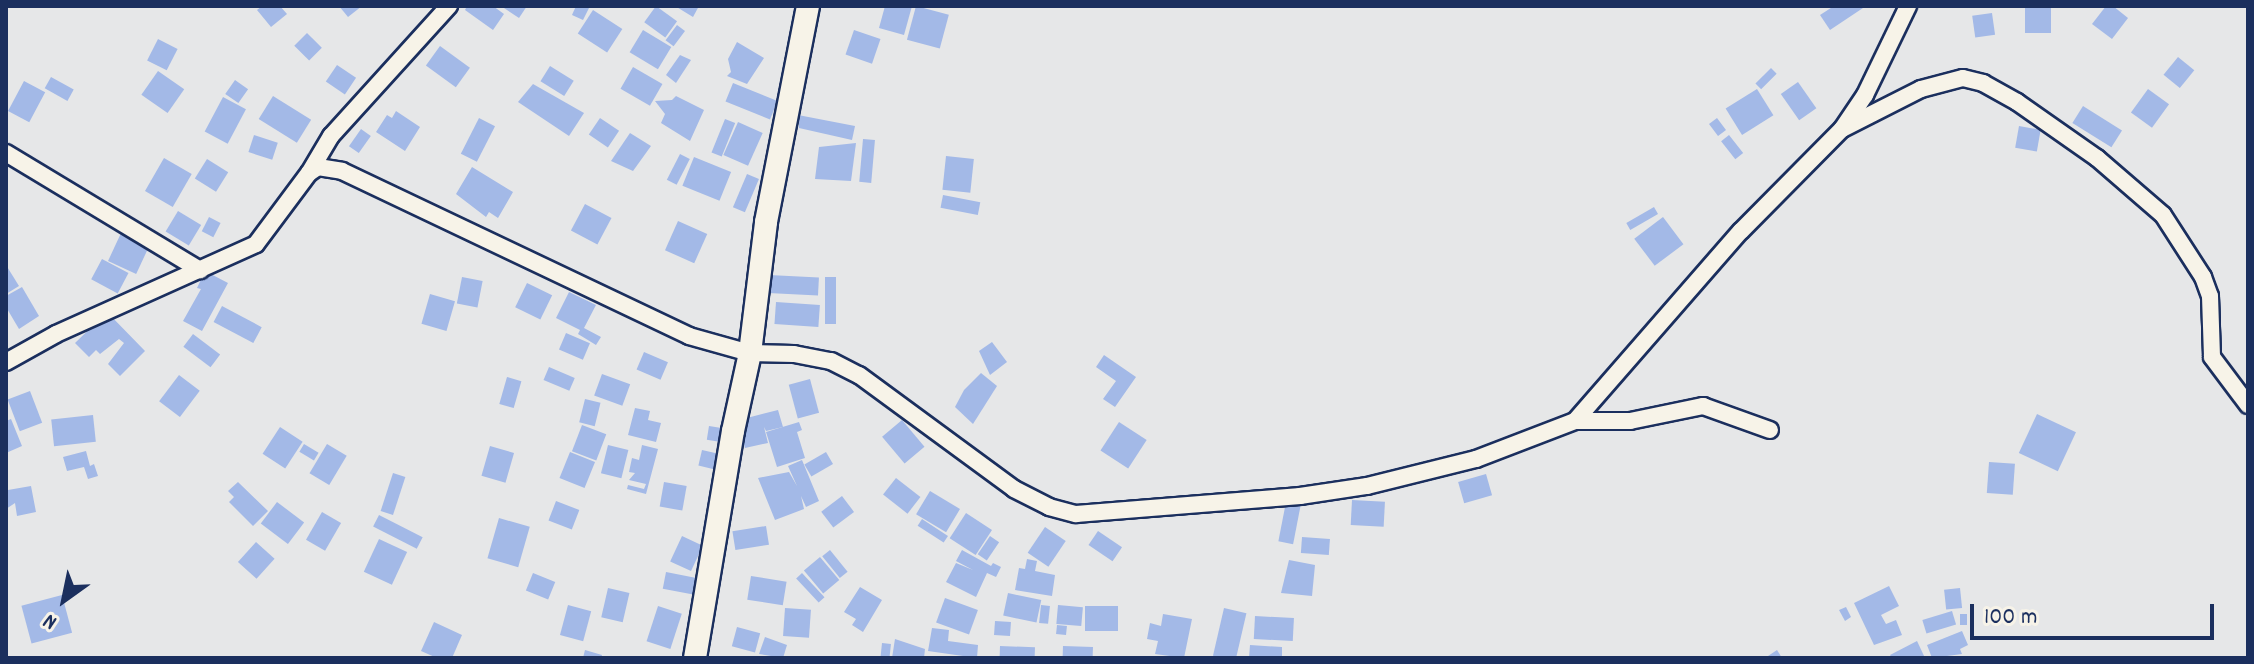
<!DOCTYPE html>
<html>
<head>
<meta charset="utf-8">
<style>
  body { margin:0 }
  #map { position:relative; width:2254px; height:664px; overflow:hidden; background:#e6e7e8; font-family:Dekko,sans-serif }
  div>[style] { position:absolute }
  .building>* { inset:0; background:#a3b9e7; transform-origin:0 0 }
  .roads { filter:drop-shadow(2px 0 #1b2f5e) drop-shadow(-2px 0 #1b2f5e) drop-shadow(0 2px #1b2f5e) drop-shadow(0 -2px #1b2f5e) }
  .street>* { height:16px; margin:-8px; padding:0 8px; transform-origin:8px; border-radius:8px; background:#f7f3e8 }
  .secondary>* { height:22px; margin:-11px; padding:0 11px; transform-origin:11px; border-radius:11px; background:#f7f3e8 }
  span { translate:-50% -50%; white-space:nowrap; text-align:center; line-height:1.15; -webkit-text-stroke:6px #f7f3e8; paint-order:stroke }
  .frame { position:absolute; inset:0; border:8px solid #1b2f5e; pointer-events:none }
  .north { position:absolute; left:24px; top:560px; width:80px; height:80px; -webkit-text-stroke:6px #f7f3e8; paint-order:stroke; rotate:213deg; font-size:22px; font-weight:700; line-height:32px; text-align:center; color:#1b2f5e }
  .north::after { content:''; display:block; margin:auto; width:28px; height:36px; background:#1b2f5e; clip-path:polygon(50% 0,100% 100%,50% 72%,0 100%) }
  .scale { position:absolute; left:1970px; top:604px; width:244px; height:36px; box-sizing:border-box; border:4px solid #1b2f5e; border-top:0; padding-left:10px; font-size:24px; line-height:28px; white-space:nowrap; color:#1b2f5e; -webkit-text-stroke:6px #f7f3e8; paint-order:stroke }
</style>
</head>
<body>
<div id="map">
  <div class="building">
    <div style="clip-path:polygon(262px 6px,280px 6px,287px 14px,271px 27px,257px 10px)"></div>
    <div style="clip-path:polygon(339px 6px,362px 6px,348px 17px)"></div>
    <div style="clip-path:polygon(467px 6px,493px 6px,504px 14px,493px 30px,465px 10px)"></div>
    <div style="clip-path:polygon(501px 6px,527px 6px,519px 18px)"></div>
    <div style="clip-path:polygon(576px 6px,590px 6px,583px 20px,572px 15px)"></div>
    <div style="left:656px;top:6px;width:26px;height:20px;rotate:36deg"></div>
    <div style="clip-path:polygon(675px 6px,699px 6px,693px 17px)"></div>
    <div style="clip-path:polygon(885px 6px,912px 6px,904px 35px,879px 28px)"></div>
    <div style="left:916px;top:6px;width:34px;height:35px;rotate:15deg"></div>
    <div style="clip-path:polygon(1834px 6px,1866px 6px,1830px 30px,1820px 15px)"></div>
    <div style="left:2025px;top:6px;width:26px;height:27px"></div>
    <div style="clip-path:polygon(2106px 6px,2113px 6px,2128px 18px,2112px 39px,2092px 24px)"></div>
    <div style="left:593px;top:10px;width:35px;height:28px;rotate:33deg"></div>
    <div style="left:1992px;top:13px;width:22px;height:20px;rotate:82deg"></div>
    <div style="left:677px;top:25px;width:10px;height:19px;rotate:37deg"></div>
    <div style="left:643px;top:30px;width:33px;height:26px;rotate:31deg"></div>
    <div style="left:854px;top:30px;width:28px;height:26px;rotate:19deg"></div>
    <div style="left:307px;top:33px;width:21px;height:18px;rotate:45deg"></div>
    <div style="left:158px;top:39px;width:22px;height:24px;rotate:27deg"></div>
    <div style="clip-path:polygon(737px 42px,764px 58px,747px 84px,727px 76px,731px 72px,728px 59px)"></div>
    <div style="left:440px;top:46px;width:37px;height:24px;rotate:36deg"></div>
    <div style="clip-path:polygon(680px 55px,691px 60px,676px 83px,666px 75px)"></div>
    <div style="left:2178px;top:57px;width:21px;height:23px;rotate:39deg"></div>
    <div style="left:337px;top:65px;width:23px;height:20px;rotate:34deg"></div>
    <div style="left:550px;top:66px;width:28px;height:18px;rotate:32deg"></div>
    <div style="left:633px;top:67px;width:34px;height:25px;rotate:30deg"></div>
    <div style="left:1771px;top:68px;width:8px;height:22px;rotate:45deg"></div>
    <div style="left:158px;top:71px;width:32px;height:29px;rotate:35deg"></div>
    <div style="left:51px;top:77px;width:26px;height:13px;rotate:29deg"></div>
    <div style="left:235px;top:80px;width:16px;height:17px;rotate:35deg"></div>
    <div style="left:24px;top:81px;width:24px;height:34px;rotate:28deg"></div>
    <div style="left:1798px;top:82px;width:32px;height:21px;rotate:55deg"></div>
    <div style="left:733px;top:83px;width:48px;height:20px;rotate:22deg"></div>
    <div style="clip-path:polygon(533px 84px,584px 113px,569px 136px,518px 102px)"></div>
    <div style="left:1757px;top:89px;width:31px;height:37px;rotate:58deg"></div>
    <div style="left:2148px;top:89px;width:26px;height:29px;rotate:36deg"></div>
    <div style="left:273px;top:96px;width:45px;height:27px;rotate:32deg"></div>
    <div style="clip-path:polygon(676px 96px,704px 110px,690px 141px,661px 123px,665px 114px,655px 101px,672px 100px)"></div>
    <div style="left:223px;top:97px;width:26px;height:39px;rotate:28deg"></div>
    <div style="left:2083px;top:106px;width:46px;height:20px;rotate:32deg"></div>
    <div style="clip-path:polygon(396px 111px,420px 127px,405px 151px,376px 132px,387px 115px,392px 118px)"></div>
    <div style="clip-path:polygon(798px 115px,855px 126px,852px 140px,799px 128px)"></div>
    <div style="left:479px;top:118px;width:18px;height:40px;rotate:27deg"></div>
    <div style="left:600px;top:118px;width:23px;height:20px;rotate:34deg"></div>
    <div style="left:1717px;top:118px;width:15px;height:10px;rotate:53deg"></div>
    <div style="left:725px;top:119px;width:11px;height:36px;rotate:22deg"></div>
    <div style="left:738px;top:122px;width:27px;height:36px;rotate:24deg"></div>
    <div style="left:2019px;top:126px;width:22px;height:22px;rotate:10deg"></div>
    <div style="left:361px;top:129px;width:12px;height:21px;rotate:35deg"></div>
    <div style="clip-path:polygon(630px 133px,651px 146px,633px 171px,611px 161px)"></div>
    <div style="left:254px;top:135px;width:25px;height:18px;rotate:18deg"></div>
    <div style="left:1729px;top:135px;width:23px;height:10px;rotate:52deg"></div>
    <div style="left:863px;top:139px;width:12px;height:43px;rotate:5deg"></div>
    <div style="clip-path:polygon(856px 143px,851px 181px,815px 179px,819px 147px)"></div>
    <div style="left:680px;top:154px;width:11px;height:29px;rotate:27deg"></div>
    <div style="left:946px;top:156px;width:28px;height:34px;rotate:6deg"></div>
    <div style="left:694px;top:157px;width:40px;height:31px;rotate:22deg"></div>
    <div style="left:164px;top:158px;width:32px;height:38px;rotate:30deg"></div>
    <div style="left:207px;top:159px;width:25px;height:23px;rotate:32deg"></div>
    <div style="clip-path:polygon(472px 167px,513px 192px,498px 218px,489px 212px,486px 217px,456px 194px)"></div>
    <div style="left:747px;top:174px;width:13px;height:36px;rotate:23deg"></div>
    <div style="left:943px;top:195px;width:38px;height:13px;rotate:11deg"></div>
    <div style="left:585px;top:204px;width:30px;height:30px;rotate:28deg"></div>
    <div style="left:1654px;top:207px;width:8px;height:32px;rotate:60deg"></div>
    <div style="left:178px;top:211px;width:27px;height:24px;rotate:31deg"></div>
    <div style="left:209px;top:217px;width:13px;height:16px;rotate:27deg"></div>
    <div style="left:1663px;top:217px;width:34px;height:36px;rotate:53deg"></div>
    <div style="left:678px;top:221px;width:32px;height:32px;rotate:24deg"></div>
    <div style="left:122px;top:231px;width:31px;height:33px;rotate:25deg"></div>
    <div style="left:102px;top:259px;width:30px;height:23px;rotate:28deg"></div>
    <div style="clip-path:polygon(6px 265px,19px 286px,6px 294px)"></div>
    <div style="clip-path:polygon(205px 271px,228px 283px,202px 331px,183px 321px,201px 289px,197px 288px)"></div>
    <div style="left:769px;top:275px;width:50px;height:18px;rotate:3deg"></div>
    <div style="left:462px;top:277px;width:21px;height:27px;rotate:11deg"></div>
    <div style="left:825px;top:277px;width:11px;height:47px"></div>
    <div style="left:527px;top:283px;width:28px;height:27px;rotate:26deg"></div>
    <div style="clip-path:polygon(22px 287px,39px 316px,19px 329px,6px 307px,6px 296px)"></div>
    <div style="clip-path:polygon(569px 292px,596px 305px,584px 328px,601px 337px,596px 345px,578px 334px,580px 330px,556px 318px)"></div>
    <div style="left:430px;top:294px;width:26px;height:31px;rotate:16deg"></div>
    <div style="left:776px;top:302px;width:44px;height:22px;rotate:4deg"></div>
    <div style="left:222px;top:306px;width:45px;height:18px;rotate:28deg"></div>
    <div style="clip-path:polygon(107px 312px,145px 351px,120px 376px,108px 364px,124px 343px,119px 339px,100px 354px,96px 350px,89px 357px,75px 343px)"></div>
    <div style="left:566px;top:333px;width:26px;height:18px;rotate:23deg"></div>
    <div style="left:193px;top:334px;width:34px;height:16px;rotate:37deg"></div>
    <div style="clip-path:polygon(992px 342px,1007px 362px,990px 375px,979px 351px)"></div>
    <div style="left:644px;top:352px;width:26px;height:19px;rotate:23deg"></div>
    <div style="clip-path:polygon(1104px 355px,1136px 377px,1115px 407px,1103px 399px,1116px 381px,1096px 367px)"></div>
    <div style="left:549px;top:367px;width:28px;height:14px;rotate:23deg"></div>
    <div style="clip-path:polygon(981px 373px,997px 386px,973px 424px,955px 407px,964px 390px)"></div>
    <div style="left:602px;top:374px;width:30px;height:23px;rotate:20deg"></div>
    <div style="left:179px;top:375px;width:26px;height:33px;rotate:37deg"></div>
    <div style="left:507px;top:377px;width:15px;height:28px;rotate:16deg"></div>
    <div style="left:810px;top:379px;width:35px;height:22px;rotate:75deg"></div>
    <div style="left:30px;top:391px;width:34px;height:24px;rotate:69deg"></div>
    <div style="left:585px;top:399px;width:16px;height:24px;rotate:14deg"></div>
    <div style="clip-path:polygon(635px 408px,650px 411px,648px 420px,661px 423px,656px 442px,628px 435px)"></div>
    <div style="clip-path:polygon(778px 410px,783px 427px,766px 431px,764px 427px,768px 443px,745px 448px,740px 432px,746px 431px,743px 419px)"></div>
    <div style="left:2037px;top:414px;width:43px;height:43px;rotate:25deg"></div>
    <div style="left:93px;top:415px;width:27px;height:42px;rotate:84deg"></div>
    <div style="clip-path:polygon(11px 419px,22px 446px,6px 453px,6px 421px)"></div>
    <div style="left:902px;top:420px;width:35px;height:26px;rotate:50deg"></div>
    <div style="clip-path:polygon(799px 422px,802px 430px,797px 432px,805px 458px,777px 467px,766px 432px)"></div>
    <div style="left:1119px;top:422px;width:33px;height:34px;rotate:33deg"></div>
    <div style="left:582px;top:425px;width:26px;height:28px;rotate:21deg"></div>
    <div style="left:709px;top:426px;width:19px;height:14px;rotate:9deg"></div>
    <div style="left:280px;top:427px;width:27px;height:32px;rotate:33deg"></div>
    <div style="left:304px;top:444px;width:17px;height:9px;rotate:31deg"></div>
    <div style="left:327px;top:444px;width:23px;height:34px;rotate:31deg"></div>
    <div style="left:608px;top:445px;width:21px;height:29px;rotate:14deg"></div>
    <div style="clip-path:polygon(642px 445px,658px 449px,646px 494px,627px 489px,628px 485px,644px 489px,646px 484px,629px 480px,635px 473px,629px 472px,632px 458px,639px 460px)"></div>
    <div style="left:490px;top:446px;width:25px;height:31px;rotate:16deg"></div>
    <div style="left:702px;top:450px;width:18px;height:16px;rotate:13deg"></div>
    <div style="clip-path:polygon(86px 451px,90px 466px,94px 464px,98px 476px,88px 479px,84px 467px,67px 471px,63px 457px)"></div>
    <div style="left:570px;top:452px;width:27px;height:28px;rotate:22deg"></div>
    <div style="left:826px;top:452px;width:14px;height:25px;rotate:60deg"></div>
    <div style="clip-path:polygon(802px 460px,819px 501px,806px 507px,801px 496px,804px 509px,775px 520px,758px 478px,789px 472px,797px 486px,788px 466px)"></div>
    <div style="left:1989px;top:462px;width:26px;height:31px;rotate:4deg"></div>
    <div style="left:393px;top:473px;width:13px;height:40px;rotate:18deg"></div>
    <div style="left:1486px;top:474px;width:22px;height:29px;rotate:74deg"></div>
    <div style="left:896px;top:478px;width:31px;height:21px;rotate:38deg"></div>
    <div style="clip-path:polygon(238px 482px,268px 511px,253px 526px,229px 502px,234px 497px,228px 491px)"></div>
    <div style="left:664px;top:482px;width:23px;height:25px;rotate:10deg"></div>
    <div style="clip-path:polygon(31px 486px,36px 512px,17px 516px,15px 503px,6px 509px,8px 490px)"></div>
    <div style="left:930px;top:491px;width:35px;height:27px;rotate:31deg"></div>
    <div style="left:842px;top:496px;width:20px;height:26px;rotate:53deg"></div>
    <div style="left:1352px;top:500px;width:33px;height:25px;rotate:3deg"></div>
    <div style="left:556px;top:501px;width:25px;height:21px;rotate:21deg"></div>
    <div style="left:277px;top:502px;width:34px;height:27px;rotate:37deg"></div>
    <div style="left:1286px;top:502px;width:15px;height:40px;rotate:11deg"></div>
    <div style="left:322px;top:512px;width:22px;height:32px;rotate:30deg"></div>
    <div style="left:966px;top:513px;width:31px;height:30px;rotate:33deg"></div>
    <div style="left:379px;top:515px;width:49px;height:13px;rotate:27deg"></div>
    <div style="left:499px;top:518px;width:32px;height:42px;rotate:16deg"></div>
    <div style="left:922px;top:519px;width:31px;height:8px;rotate:33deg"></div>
    <div style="left:766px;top:526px;width:19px;height:34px;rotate:81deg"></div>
    <div style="left:1045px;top:527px;width:25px;height:31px;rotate:34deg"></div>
    <div style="left:1098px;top:531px;width:29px;height:17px;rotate:34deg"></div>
    <div style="left:682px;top:536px;width:23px;height:28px;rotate:25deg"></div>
    <div style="left:990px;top:536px;width:11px;height:22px;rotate:34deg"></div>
    <div style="left:1302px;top:537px;width:28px;height:16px;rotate:4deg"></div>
    <div style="left:379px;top:539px;width:31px;height:36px;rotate:25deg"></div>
    <div style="left:256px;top:542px;width:25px;height:27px;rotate:42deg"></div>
    <div style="left:830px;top:550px;width:28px;height:10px;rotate:51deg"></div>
    <div style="clip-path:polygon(962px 550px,991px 566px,993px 563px,1001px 567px,996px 577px,987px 573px,976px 597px,946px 582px,956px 563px,973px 570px,956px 561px)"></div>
    <div style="left:820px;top:557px;width:30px;height:21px;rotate:50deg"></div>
    <div style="clip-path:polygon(1027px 559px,1037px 561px,1035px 571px,1055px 575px,1052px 596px,1015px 590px,1019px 568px,1025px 569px)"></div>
    <div style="clip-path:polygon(1289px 560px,1315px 565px,1312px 596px,1281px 593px)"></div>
    <div style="left:666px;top:572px;width:31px;height:17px;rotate:11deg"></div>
    <div style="left:533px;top:573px;width:24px;height:19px;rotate:22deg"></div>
    <div style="left:802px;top:573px;width:33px;height:8px;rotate:47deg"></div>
    <div style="left:751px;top:576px;width:36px;height:24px;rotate:9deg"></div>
    <div style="clip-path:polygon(1889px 586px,1899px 606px,1881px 615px,1886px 624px,1896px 620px,1902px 635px,1874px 645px,1854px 603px)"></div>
    <div style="clip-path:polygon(860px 587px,882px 600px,863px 632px,852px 625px,856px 619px,844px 612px)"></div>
    <div style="left:608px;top:588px;width:22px;height:30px;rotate:13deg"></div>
    <div style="left:1960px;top:588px;width:20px;height:16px;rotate:84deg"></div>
    <div style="left:1008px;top:593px;width:34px;height:23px;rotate:12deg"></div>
    <div style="left:62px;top:595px;width:39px;height:42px;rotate:75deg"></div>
    <div style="left:945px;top:598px;width:35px;height:26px;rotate:20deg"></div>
    <div style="left:568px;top:605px;width:24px;height:31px;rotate:15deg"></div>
    <div style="left:1041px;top:605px;width:9px;height:18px;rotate:6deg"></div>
    <div style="left:1058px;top:605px;width:25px;height:19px;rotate:5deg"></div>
    <div style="left:658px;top:606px;width:25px;height:37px;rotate:18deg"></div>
    <div style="left:1085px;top:606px;width:33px;height:25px"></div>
    <div style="clip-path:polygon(1846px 607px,1851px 617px,1845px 621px,1839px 610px)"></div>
    <div style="left:785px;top:608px;width:26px;height:28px;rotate:4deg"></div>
    <div style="left:1224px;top:608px;width:23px;height:49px;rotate:13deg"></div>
    <div style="left:1952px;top:611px;width:14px;height:31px;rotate:73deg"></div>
    <div style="clip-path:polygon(1163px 614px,1192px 619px,1184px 658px,1155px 654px,1158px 641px,1147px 639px,1150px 623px,1161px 626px)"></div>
    <div style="left:1960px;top:614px;width:7px;height:11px"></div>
    <div style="left:1255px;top:616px;width:39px;height:23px;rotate:3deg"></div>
    <div style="left:995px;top:621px;width:16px;height:14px;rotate:4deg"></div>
    <div style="clip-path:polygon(434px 622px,462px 635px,452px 658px,437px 658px,421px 651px)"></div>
    <div style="left:1057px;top:625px;width:10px;height:9px;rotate:6deg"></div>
    <div style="left:737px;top:627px;width:24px;height:20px;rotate:15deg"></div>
    <div style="clip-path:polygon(932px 628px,949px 630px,948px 641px,978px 645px,977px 658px,928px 651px)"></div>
    <div style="clip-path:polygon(1962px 631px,1968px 645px,1960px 649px,1962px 654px,1932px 658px,1927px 645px)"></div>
    <div style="clip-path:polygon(765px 637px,787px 645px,783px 658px,759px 654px)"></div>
    <div style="clip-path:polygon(895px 639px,925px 649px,924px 658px,892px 658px)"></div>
    <div style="clip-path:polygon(1917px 641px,1925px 658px,1892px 658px,1890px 655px)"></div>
    <div style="left:882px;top:643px;width:9px;height:14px;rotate:6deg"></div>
    <div style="clip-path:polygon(1250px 645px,1282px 647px,1282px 658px,1249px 658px)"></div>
    <div style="left:1000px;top:646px;width:35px;height:12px;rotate:2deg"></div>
    <div style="left:1063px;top:646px;width:30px;height:12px;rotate:2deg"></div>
    <div style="clip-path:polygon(585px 650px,602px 655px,601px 658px,583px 658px)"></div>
    <div style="clip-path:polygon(1777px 650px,1782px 658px,1765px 658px)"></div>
  </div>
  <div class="roads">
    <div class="street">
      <div style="left:1844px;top:128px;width:86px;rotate:-26.9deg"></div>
      <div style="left:1921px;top:89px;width:43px;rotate:-14.7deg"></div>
      <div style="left:1963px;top:78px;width:21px;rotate:14deg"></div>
      <div style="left:1983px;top:83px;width:39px;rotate:29deg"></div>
      <div style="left:2017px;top:102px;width:98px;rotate:35deg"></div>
      <div style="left:2097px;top:158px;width:87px;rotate:40.8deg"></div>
      <div style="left:2163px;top:215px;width:74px;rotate:57.2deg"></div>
      <div style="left:2203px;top:277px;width:20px;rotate:70deg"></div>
      <div style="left:2210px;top:296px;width:61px;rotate:88.1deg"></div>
      <div style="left:2212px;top:357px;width:60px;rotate:53.1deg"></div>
      <div style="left:6px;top:153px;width:227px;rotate:31.1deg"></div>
      <div style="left:309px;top:173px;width:43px;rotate:-59.3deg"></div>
      <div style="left:331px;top:136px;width:176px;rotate:-47.8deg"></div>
      <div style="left:6px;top:362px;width:57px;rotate:-29.2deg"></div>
      <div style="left:56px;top:334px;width:219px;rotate:-24.2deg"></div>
      <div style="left:256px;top:244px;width:89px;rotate:-53.3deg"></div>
      <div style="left:309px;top:173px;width:11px;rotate:-34deg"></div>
      <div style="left:318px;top:167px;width:24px;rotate:9deg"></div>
      <div style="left:342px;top:171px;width:384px;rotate:25.4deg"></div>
      <div style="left:689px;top:336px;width:63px;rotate:15.6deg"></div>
      <div style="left:750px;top:353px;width:44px;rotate:1.3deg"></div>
      <div style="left:794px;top:354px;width:38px;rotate:11deg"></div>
      <div style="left:831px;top:361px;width:31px;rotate:27deg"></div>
      <div style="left:859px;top:375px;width:192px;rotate:36.3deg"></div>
      <div style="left:1014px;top:489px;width:39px;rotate:27deg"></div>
      <div style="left:1049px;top:507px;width:28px;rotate:15deg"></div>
      <div style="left:1076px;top:514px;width:225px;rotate:-4.6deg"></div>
      <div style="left:1300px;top:496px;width:68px;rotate:-8.5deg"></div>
      <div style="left:1367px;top:486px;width:112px;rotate:-13.9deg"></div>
      <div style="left:1476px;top:459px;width:106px;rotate:-21deg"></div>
      <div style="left:1575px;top:421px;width:252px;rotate:-48.9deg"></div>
      <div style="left:1741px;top:231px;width:144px;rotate:-45.3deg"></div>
      <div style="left:1842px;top:129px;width:41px;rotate:-55.9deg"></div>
      <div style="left:1865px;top:95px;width:99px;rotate:-64.2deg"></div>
      <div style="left:1575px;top:421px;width:55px"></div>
      <div style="left:1630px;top:421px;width:75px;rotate:-11.6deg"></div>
      <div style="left:1703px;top:406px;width:71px;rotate:19.7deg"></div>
    </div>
    <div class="secondary">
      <div style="left:695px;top:658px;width:230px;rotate:-80.5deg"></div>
      <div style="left:733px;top:431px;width:80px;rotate:-77.7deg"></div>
      <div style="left:750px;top:353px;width:132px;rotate:-83deg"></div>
      <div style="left:766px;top:222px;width:220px;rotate:-79deg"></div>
    </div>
  </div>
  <div class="frame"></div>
  <div class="north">N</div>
  <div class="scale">100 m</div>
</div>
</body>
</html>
